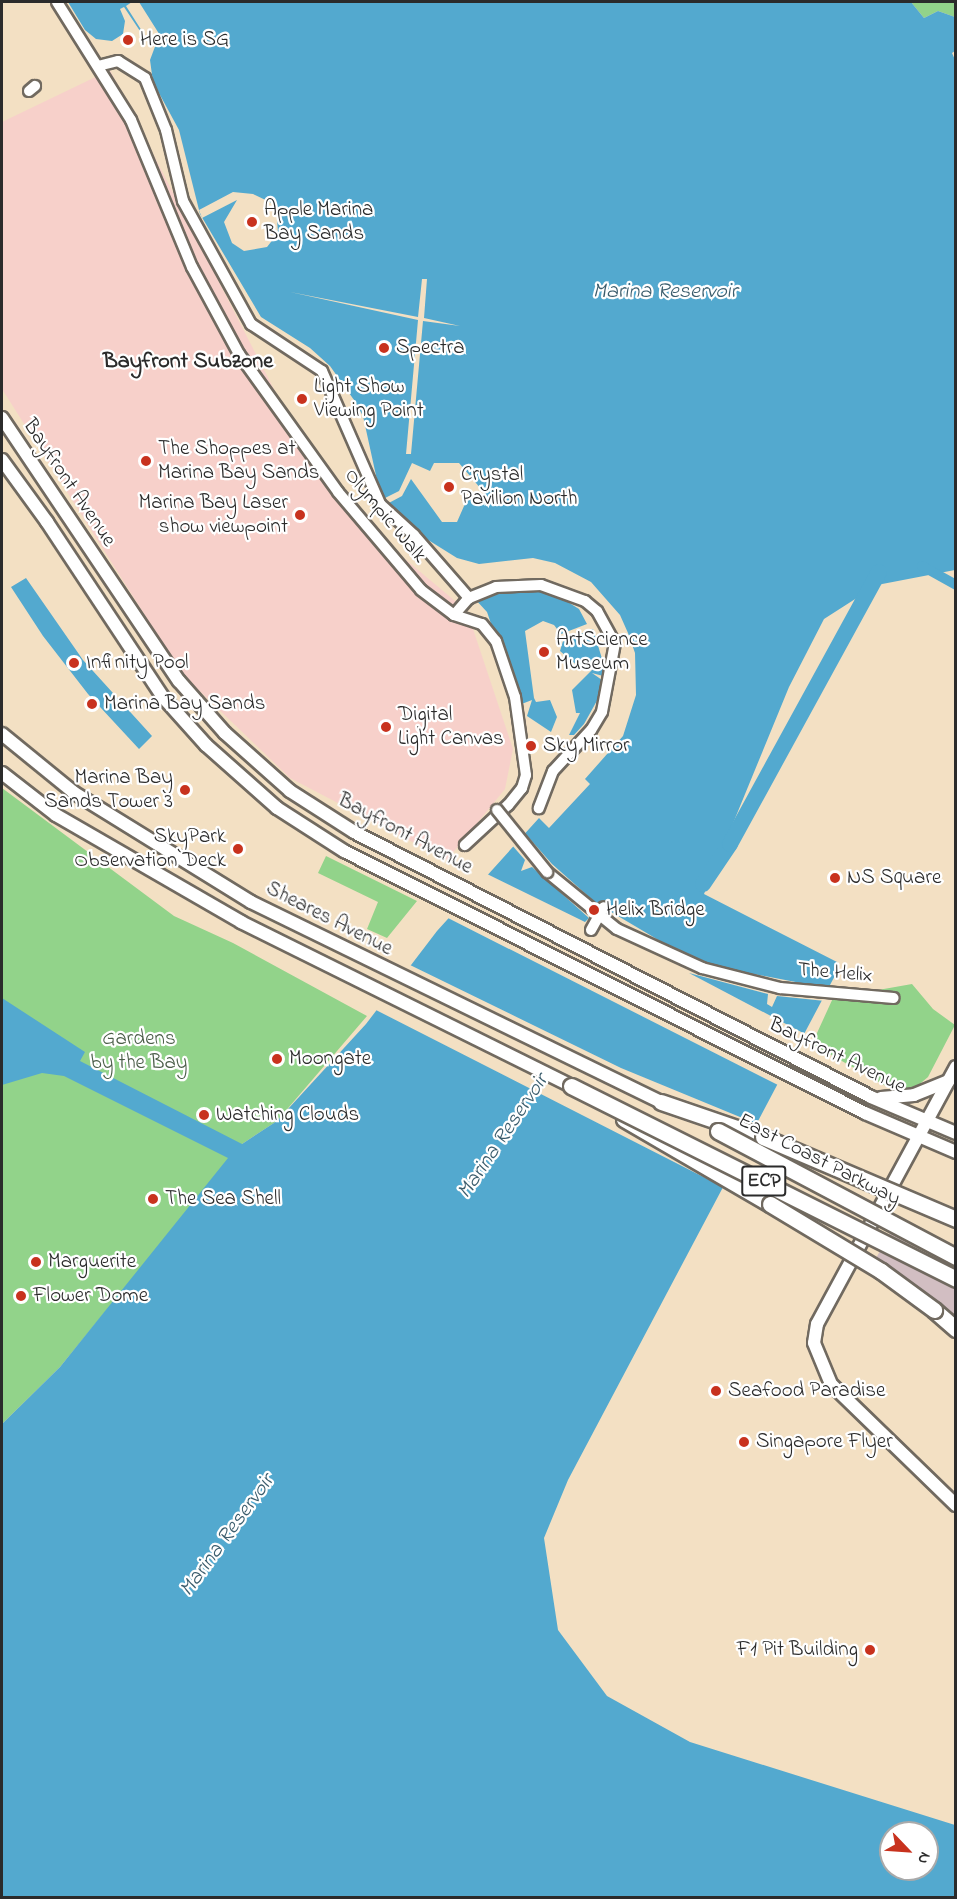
<!DOCTYPE html>
<html>
<head>
<meta charset="utf-8">
<style>
  body { margin:0 }
  #map { position:relative; width:957px; height:1899px; overflow:hidden; background:#f3e0c3; font-family:"Indie Flower",sans-serif }
  div>[style] { position:absolute }
  .built>* { inset:0; background:#f7d0ca }
  .industrial>* { inset:0; background:#d2bec2 }
  .green>* { inset:0; background:#92d38a }
  .water>* { inset:0; background:#53a9cf }
  .pier>* { inset:0; background:#f3e0c3 }
  .canal>* { height:10px; margin:-5px; padding:0 5px; transform-origin:5px; border-radius:5px; background:#53a9cf }
  .river>* { height:16px; margin:-8px; padding:0 8px; transform-origin:8px; border-radius:8px; background:#53a9cf }
  .roads { filter:drop-shadow(2px 0 #716a60) drop-shadow(-2px 0 #716a60) drop-shadow(0 2px #716a60) drop-shadow(0 -2px #716a60) }
  .minor>* { height:10px; margin:-5px; padding:0 5px; transform-origin:5px; border-radius:5px; background:#fff }
  .major>* { height:12px; margin:-6px; padding:0 6px; transform-origin:6px; border-radius:6px; background:#fff }
  .highway>* { height:15px; margin:-7.5px; padding:0 7.5px; transform-origin:7.5px; border-radius:7.5px; background:#fff }
  .bridges { filter:drop-shadow(2px 0 #716a60) drop-shadow(-2px 0 #716a60) drop-shadow(0 2px #716a60) drop-shadow(0 -2px #716a60) }
  .minor-bridge>* { height:10px; margin:-5px; padding:0 5px; transform-origin:5px; border-radius:5px; background:#fff }
  .highway-bridge>* { height:15px; margin:-7.5px; padding:0 7.5px; transform-origin:7.5px; border-radius:7.5px; background:#fff }
  .dots>* { width:16px; height:16px; translate:-50% -50%; box-sizing:border-box; border:3px solid #fff; border-radius:50% }
  span { translate:-50% -50%; white-space:nowrap; text-align:center; line-height:1.15; -webkit-text-stroke:4.5px #fff; paint-order:stroke }
  .shield-label span { padding:2px 4px; background:#fff; border:2px solid; border-radius:4px; -webkit-text-stroke-width:0 }
  .shield-label { font-size:20px; color:#2b2b2b; font-weight:700 }
  .poi-label { font-size:21px; color:#2b2b2b }
  .left { translate:0 -50%; text-align:left }
  .right { translate:-100% -50%; text-align:right }
  .street-label { font-size:21px; color:#2b2b2b }
  .park-label { font-size:21px; color:#4a5d48 }
  .water-label { font-size:22px; color:#3b5d6d; font-style:italic }
  .neighbourhood-label { font-size:22px; color:#2b2b2b; font-weight:700 }
  .frame { position:absolute; inset:0; border:3px solid #2b2b2b; pointer-events:none }
  .north { position:absolute; left:879px; top:1821px; width:60px; height:60px; box-sizing:border-box; background:#fff; border:2px solid #aaa; border-radius:50%; rotate:115deg; font-size:16px; font-weight:700; line-height:24px; text-align:center; color:#2b2b2b }
  .north::after { content:''; display:block; margin:auto; width:21px; height:27px; background:#c8321e; clip-path:polygon(50% 0,100% 100%,50% 72%,0 100%) }
</style>
</head>
<body>
<div id="map">
  <div class="built">
    <div style="clip-path:polygon(110px 70px,316px 471px,399px 554px,467px 611px,513px 749px,505px 789px,447px 860px,290px 778px,182px 674px,2px 389px,2px 122px)"></div>
  </div>
  <div class="industrial">
    <div style="clip-path:polygon(890px 1233px,955px 1269px,955px 1337px,870px 1269px)"></div>
  </div>
  <div class="green">
    <div style="clip-path:polygon(911px 2px,955px 2px,955px 17px,938px 11px,924px 18px)"></div>
    <div style="clip-path:polygon(2px 788px,174px 916px,233px 943px,367px 1016px,277px 1121px,242px 1144px,60px 1367px,2px 1424px)"></div>
    <div style="clip-path:polygon(326px 856px,417px 901px,387px 938px,367px 929px,378px 902px,318px 873px)"></div>
    <div style="clip-path:polygon(912px 984px,933px 1009px,955px 1025px,928px 1077px,915px 1088px,891px 1089px,812px 1044px,833px 998px)"></div>
  </div>
  <div class="water">
    <div style="clip-path:polygon(evenodd,68px 2px,911px 2px,924px 18px,938px 11px,955px 17px,955px 51px,952px 53px,956px 62px,955px 570px,877px 585px,824px 619px,789px 687px,704px 894px,837px 962px,839px 968px,568px 1480px,544px 1538px,558px 1630px,607px 1696px,690px 1742px,955px 1825px,955px 1897px,2px 1897px,2px 1424px,60px 1367px,228px 1158px,64px 1076px,42px 1073px,2px 1085px,2px 998px,85px 1052px,80px 1061px,242px 1144px,277px 1121px,366px 1024px,437px 931px,539px 818px,549px 828px,590px 784px,585px 779px,623px 736px,636px 695px,635px 653px,628px 633px,620px 615px,591px 582px,555px 563px,533px 558px,479px 564px,457px 558px,417px 533px,400px 515px,382px 503px,363px 416px,354px 400px,330px 366px,310px 348px,261px 317px,200px 214px,179px 130px,153px 82px,150px 60px,156px 44px,152px 36px,146px 40px,124px 7px,120px 9px,125px 21px,123px 34px,112px 41px,96px 39px,85px 30px,68px 2px,891px 1833px,927px 1833px,927px 1869px,891px 1869px,891px 1833px)"></div>
    <div style="clip-path:polygon(26px 578px,83px 660px,152px 736px,139px 749px,88px 694px,43px 636px,11px 587px)"></div>
    <div style="clip-path:polygon(518px 586px,518px 591px,542px 589px,555px 594px,579px 609px,587px 624px,561px 634px,554px 625px,543px 621px,525px 631px,534px 698px,536px 702px,550px 700px,557px 717px,551px 732px,527px 716px,532px 700px,519px 705px,487px 612px,475px 599px,492px 591px)"></div>
    <div style="clip-path:polygon(593px 629px,603px 662px,603px 676px,592px 673px,602px 680px,599px 697px,584px 724px,574px 735px,569px 735px,580px 713px,576px 713px,572px 690px,593px 669px,579px 667px,560px 651px,563px 641px)"></div>
  </div>
  <div class="pier">
    <div style="clip-path:polygon(132px 2px,139px 2px,163px 40px,157px 44px,152px 36px,147px 39px,126px 6px)"></div>
    <div style="clip-path:polygon(233px 192px,253px 194px,276px 205px,278px 233px,267px 247px,244px 251px,232px 243px,224px 222px,237px 200px,202px 218px,199px 210px)"></div>
    <div style="clip-path:polygon(422px 279px,427px 279px,424px 318px,460px 326px,423px 321px,411px 454px,406px 454px,418px 320px,290px 292px,418px 317px)"></div>
    <div style="clip-path:polygon(412px 463px,430px 471px,434px 463px,459px 463px,487px 496px,483px 504px,468px 497px,457px 522px,442px 522px,411px 479px,402px 496px,385px 505px,381px 500px,399px 491px)"></div>
    <div style="clip-path:polygon(523px 831px,552px 864px,596px 903px,677px 951px,717px 967px,832px 989px,825px 1001px,777px 996px,772px 1007px,767px 1004px,768px 994px,689px 973px,807px 1035px,778px 1085px,446px 917px,485px 873px,585px 922px,589px 918px,532px 867px,521px 871px,525px 860px,511px 844px)"></div>
    <div style="clip-path:polygon(408px 964px,621px 1068px,757px 1124px,725px 1188px,374px 1009px)"></div>
  </div>
  <div class="canal">
    <div style="left:922px;top:566px;width:39px;rotate:29deg"></div>
  </div>
  <div class="river">
    <div style="left:703px;top:884px;width:48px;rotate:-56deg"></div>
    <div style="left:730px;top:844px;width:310px;rotate:-61.3deg"></div>
  </div>
  <div class="roads">
    <div class="minor">
      <div style="left:57px;top:2px;width:139px;rotate:57.9deg"></div>
      <div style="left:131px;top:120px;width:159px;rotate:67.5deg"></div>
      <div style="left:192px;top:267px;width:99px;rotate:61.6deg"></div>
      <div style="left:239px;top:354px;width:170px;rotate:54.3deg"></div>
      <div style="left:338px;top:492px;width:128px;rotate:49.7deg"></div>
      <div style="left:421px;top:590px;width:41px;rotate:37.1deg"></div>
      <div style="left:454px;top:615px;width:29px;rotate:18deg"></div>
      <div style="left:482px;top:624px;width:22px;rotate:51deg"></div>
      <div style="left:496px;top:641px;width:59px;rotate:71.3deg"></div>
      <div style="left:515px;top:697px;width:79px;rotate:82deg"></div>
      <div style="left:526px;top:775px;width:14px;rotate:107deg"></div>
      <div style="left:522px;top:788px;width:22px;rotate:129deg"></div>
      <div style="left:508px;top:805px;width:59px;rotate:137.1deg"></div>
      <div style="left:98px;top:66px;width:21px;rotate:-14deg"></div>
      <div style="left:118px;top:61px;width:32px;rotate:32deg"></div>
      <div style="left:145px;top:78px;width:56px;rotate:68deg"></div>
      <div style="left:166px;top:130px;width:73px;rotate:76.5deg"></div>
      <div style="left:183px;top:201px;width:141px;rotate:61.1deg"></div>
      <div style="left:251px;top:324px;width:85px;rotate:33.5deg"></div>
      <div style="left:322px;top:371px;width:145px;rotate:66.4deg"></div>
      <div style="left:380px;top:504px;width:46px;rotate:42.4deg"></div>
      <div style="left:414px;top:535px;width:84px;rotate:48.9deg"></div>
      <div style="left:29px;top:91px;width:8px;rotate:-40deg"></div>
      <div style="left:454px;top:615px;width:23px;rotate:-49deg"></div>
      <div style="left:469px;top:598px;width:29px;rotate:-22deg"></div>
      <div style="left:496px;top:587px;width:45px;rotate:-2.5deg"></div>
      <div style="left:541px;top:585px;width:47px;rotate:20deg"></div>
      <div style="left:585px;top:601px;width:16px;rotate:40deg"></div>
      <div style="left:597px;top:611px;width:37px;rotate:61deg"></div>
      <div style="left:615px;top:643px;width:70px;rotate:100.7deg"></div>
      <div style="left:602px;top:712px;width:21px;rotate:121deg"></div>
      <div style="left:591px;top:730px;width:56px;rotate:132.8deg"></div>
      <div style="left:553px;top:771px;width:40px;rotate:111deg"></div>
      <div style="left:547px;top:872px;width:90px;rotate:39.2deg"></div>
      <div style="left:617px;top:929px;width:94px;rotate:24.6deg"></div>
      <div style="left:702px;top:968px;width:81px;rotate:14.4deg"></div>
      <div style="left:780px;top:988px;width:114px;rotate:5deg"></div>
      <div style="left:591px;top:930px;width:26px;rotate:-61deg"></div>
    </div>
    <div class="major">
      <div style="left:2px;top:418px;width:317px;rotate:56.1deg"></div>
      <div style="left:179px;top:681px;width:69px;rotate:48.5deg"></div>
      <div style="left:225px;top:733px;width:87px;rotate:41.7deg"></div>
      <div style="left:290px;top:791px;width:76px;rotate:32.6deg"></div>
      <div style="left:354px;top:832px;width:581px;rotate:27.14deg"></div>
      <div style="left:871px;top:1097px;width:92px;rotate:23deg"></div>
      <div style="left:2px;top:460px;width:77px;rotate:54deg"></div>
      <div style="left:47px;top:522px;width:209px;rotate:56.5deg"></div>
      <div style="left:162px;top:696px;width:66px;rotate:48.1deg"></div>
      <div style="left:206px;top:745px;width:95px;rotate:41.6deg"></div>
      <div style="left:277px;top:808px;width:80px;rotate:32.7deg"></div>
      <div style="left:344px;top:851px;width:583px;rotate:26.7deg"></div>
      <div style="left:865px;top:1113px;width:99px;rotate:23.2deg"></div>
      <div style="left:2px;top:734px;width:92px;rotate:39.2deg"></div>
      <div style="left:73px;top:792px;width:209px;rotate:31.7deg"></div>
      <div style="left:251px;top:902px;width:456px;rotate:26deg"></div>
      <div style="left:2px;top:773px;width:68px;rotate:37.9deg"></div>
      <div style="left:56px;top:815px;width:214px;rotate:30deg"></div>
      <div style="left:241px;top:922px;width:369px;rotate:26.4deg"></div>
      <div style="left:956px;top:1067px;width:292px;rotate:118.4deg"></div>
      <div style="left:817px;top:1324px;width:19px;rotate:99deg"></div>
      <div style="left:814px;top:1343px;width:44px;rotate:67.5deg"></div>
      <div style="left:831px;top:1384px;width:174px;rotate:44.1deg"></div>
      <div style="left:881px;top:1098px;width:33px;rotate:-5deg"></div>
      <div style="left:914px;top:1095px;width:37px;rotate:-22deg"></div>
    </div>
    <div class="highway">
      <div style="left:661px;top:1102px;width:108px;rotate:18.9deg"></div>
      <div style="left:624px;top:1119px;width:169px;rotate:30.2deg"></div>
      <div style="left:934px;top:1310px;width:29px;rotate:41deg"></div>
    </div>
  </div>
  <div class="bridges">
    <div class="minor-bridge">
      <div style="left:497px;top:810px;width:80px;rotate:51.1deg"></div>
    </div>
    <div class="highway-bridge">
      <div style="left:571px;top:1086px;width:431px;rotate:26.6deg"></div>
      <div style="left:718px;top:1131px;width:269px;rotate:27.9deg"></div>
      <div style="left:763px;top:1137px;width:210px;rotate:23deg"></div>
      <div style="left:770px;top:1204px;width:130px;rotate:31.1deg"></div>
      <div style="left:881px;top:1271px;width:66px;rotate:36.3deg"></div>
    </div>
  </div>
  <div class="dots">
    <div style="left:128px;top:40px;background:#c8321e"></div>
    <div style="left:252px;top:222px;background:#c8321e"></div>
    <div style="left:384px;top:348px;background:#c8321e"></div>
    <div style="left:302px;top:399px;background:#c8321e"></div>
    <div style="left:146px;top:461px;background:#c8321e"></div>
    <div style="left:449px;top:487px;background:#c8321e"></div>
    <div style="left:300px;top:515px;background:#c8321e"></div>
    <div style="left:544px;top:652px;background:#c8321e"></div>
    <div style="left:74px;top:663px;background:#c8321e"></div>
    <div style="left:92px;top:704px;background:#c8321e"></div>
    <div style="left:386px;top:727px;background:#c8321e"></div>
    <div style="left:531px;top:746px;background:#c8321e"></div>
    <div style="left:185px;top:790px;background:#c8321e"></div>
    <div style="left:238px;top:849px;background:#c8321e"></div>
    <div style="left:835px;top:878px;background:#c8321e"></div>
    <div style="left:594px;top:910px;background:#c8321e"></div>
    <div style="left:277px;top:1059px;background:#c8321e"></div>
    <div style="left:204px;top:1115px;background:#c8321e"></div>
    <div style="left:153px;top:1199px;background:#c8321e"></div>
    <div style="left:36px;top:1262px;background:#c8321e"></div>
    <div style="left:21px;top:1296px;background:#c8321e"></div>
    <div style="left:716px;top:1391px;background:#c8321e"></div>
    <div style="left:744px;top:1442px;background:#c8321e"></div>
    <div style="left:870px;top:1650px;background:#c8321e"></div>
  </div>
  <div class="shield-label">
    <span style="left:764px;top:1181px">ECP</span>
  </div>
  <div class="poi-label">
    <span class="left" style="left:140px;top:40px">Here is SG</span>
    <span class="left" style="left:264px;top:222px">Apple Marina<br>Bay Sands</span>
    <span class="left" style="left:396px;top:348px">Spectra</span>
    <span class="left" style="left:314px;top:399px">Light Show<br>Viewing Point</span>
    <span class="left" style="left:158px;top:461px">The Shoppes at<br>Marina Bay Sands</span>
    <span class="left" style="left:461px;top:487px">Crystal<br>Pavilion North</span>
    <span class="right" style="left:288px;top:515px">Marina Bay Laser<br>show viewpoint</span>
    <span class="left" style="left:556px;top:652px">ArtScience<br>Museum</span>
    <span class="left" style="left:86px;top:663px">Infinity Pool</span>
    <span class="left" style="left:104px;top:704px">Marina Bay Sands</span>
    <span class="left" style="left:398px;top:727px">Digital<br>Light Canvas</span>
    <span class="left" style="left:543px;top:746px">Sky Mirror</span>
    <span class="right" style="left:173px;top:790px">Marina Bay<br>Sands Tower 3</span>
    <span class="right" style="left:226px;top:849px">SkyPark<br>Observation Deck</span>
    <span class="left" style="left:847px;top:878px">NS Square</span>
    <span class="left" style="left:606px;top:910px">Helix Bridge</span>
    <span class="left" style="left:289px;top:1059px">Moongate</span>
    <span class="left" style="left:216px;top:1115px">Watching Clouds</span>
    <span class="left" style="left:165px;top:1199px">The Sea Shell</span>
    <span class="left" style="left:48px;top:1262px">Marguerite</span>
    <span class="left" style="left:33px;top:1296px">Flower Dome</span>
    <span class="left" style="left:728px;top:1391px">Seafood Paradise</span>
    <span class="left" style="left:756px;top:1442px">Singapore Flyer</span>
    <span class="right" style="left:858px;top:1650px">F1 Pit Building</span>
  </div>
  <div class="street-label">
    <span style="left:69px;top:483px;rotate:56deg">Bayfront Avenue</span>
    <span style="left:385px;top:516px;rotate:50deg">Olympic Walk</span>
    <span style="left:405px;top:834px;rotate:28deg">Bayfront Avenue</span>
    <span style="left:329px;top:919px;rotate:27deg">Sheares Avenue</span>
    <span style="left:835px;top:973px;rotate:5deg">The Helix</span>
    <span style="left:837px;top:1056px;rotate:26deg">Bayfront Avenue</span>
    <span style="left:819px;top:1160px;rotate:27deg">East Coast Parkway</span>
  </div>
  <div class="park-label">
    <span style="left:139px;top:1051px">Gardens<br>by the Bay</span>
  </div>
  <div class="water-label">
    <span style="left:665px;top:293px">Marina Reservoir</span>
    <span style="left:504px;top:1137px;rotate:-56deg">Marina Reservoir</span>
    <span style="left:228px;top:1536px;rotate:-54deg">Marina Reservoir</span>
  </div>
  <div class="neighbourhood-label">
    <span style="left:188px;top:363px">Bayfront Subzone</span>
  </div>
  <div class="frame"></div>
  <div class="north">N</div>
</div>
</body>
</html>
